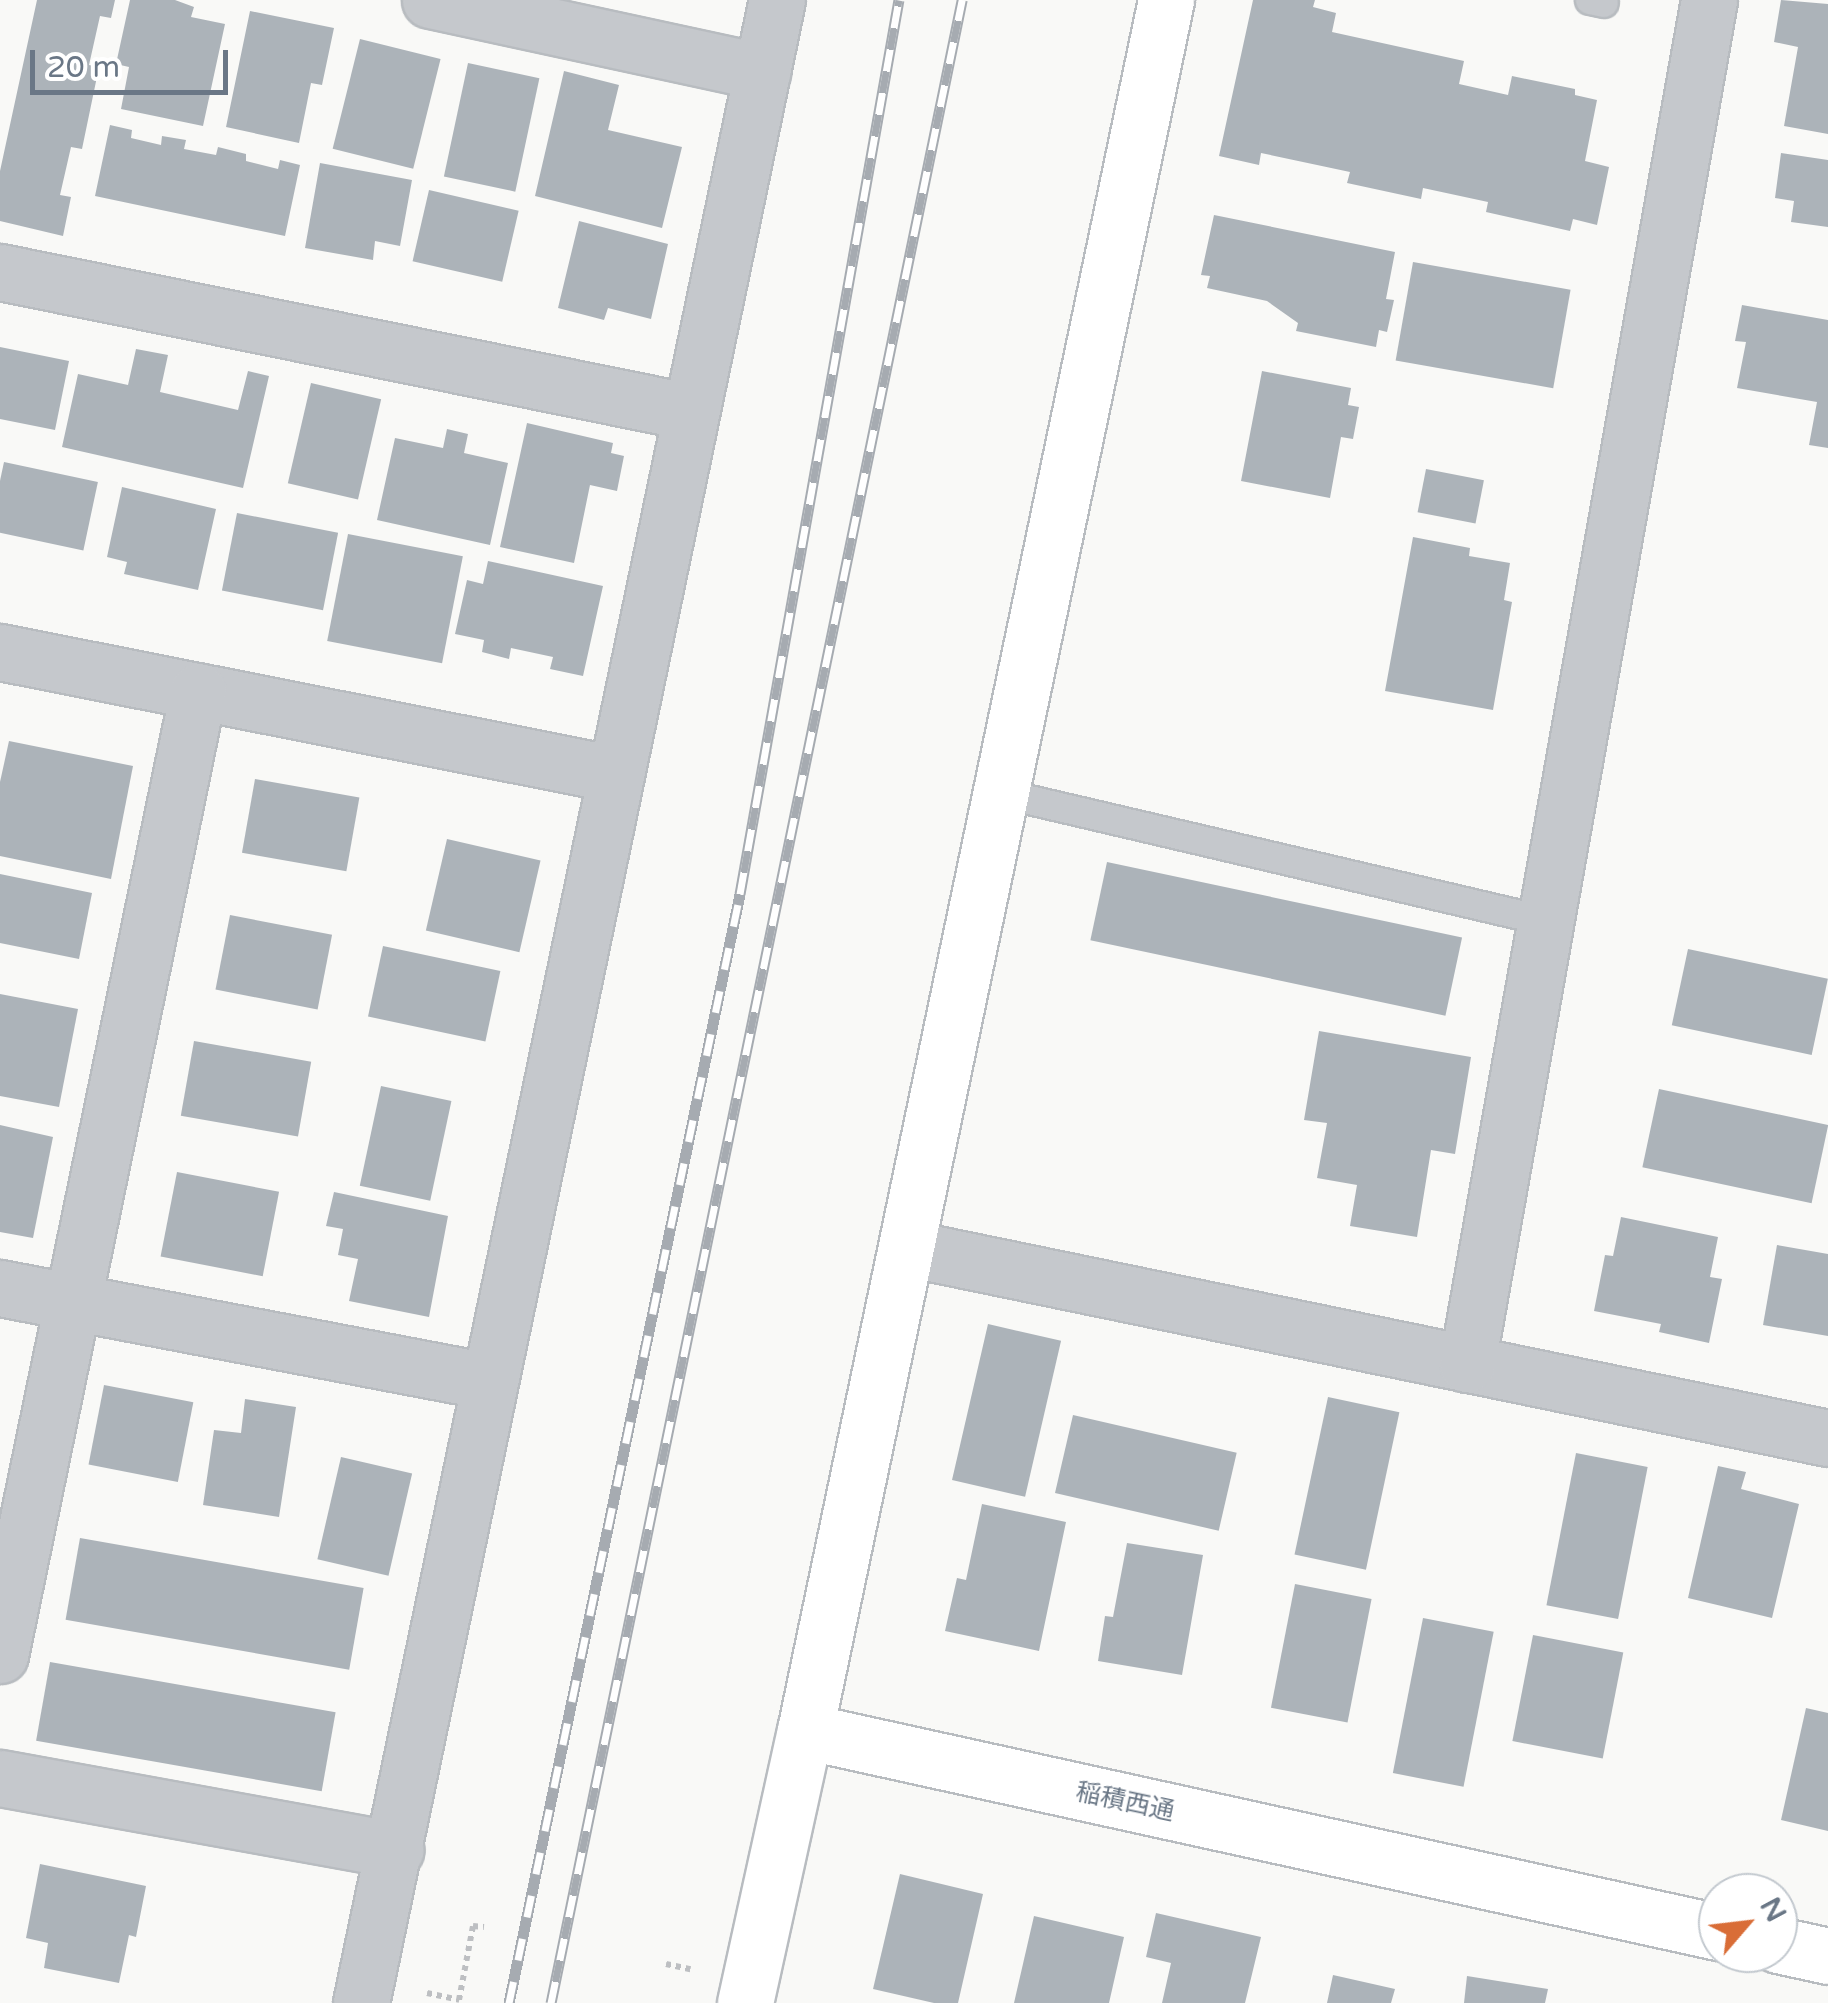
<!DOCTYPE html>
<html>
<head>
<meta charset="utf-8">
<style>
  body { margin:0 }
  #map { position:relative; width:1828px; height:2003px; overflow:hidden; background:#f9f9f7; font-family:"Varela Round","Noto Sans JP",sans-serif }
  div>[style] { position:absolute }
  .building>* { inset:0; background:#acb3b9; transform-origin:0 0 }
  .path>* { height:6px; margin-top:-3px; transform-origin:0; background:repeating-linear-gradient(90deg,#bdbfc2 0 5px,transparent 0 10px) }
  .roads { filter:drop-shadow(2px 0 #b8bcc0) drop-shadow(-2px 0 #b8bcc0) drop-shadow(0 2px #b8bcc0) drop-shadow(0 -2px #b8bcc0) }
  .lane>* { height:28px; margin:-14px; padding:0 14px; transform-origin:14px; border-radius:14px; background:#c5c8cc }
  .street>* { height:55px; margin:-27.5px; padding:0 27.5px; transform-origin:27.5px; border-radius:27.5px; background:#c5c8cc }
  .secondary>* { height:55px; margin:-27.5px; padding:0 27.5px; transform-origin:27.5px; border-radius:27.5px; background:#fff }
  .rail>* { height:11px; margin-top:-5.5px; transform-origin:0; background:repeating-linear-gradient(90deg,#fff 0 22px,#a6abb1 0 44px); box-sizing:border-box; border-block:2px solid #a6abb1 }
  span { translate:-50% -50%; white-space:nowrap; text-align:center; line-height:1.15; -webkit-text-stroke:10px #fff; paint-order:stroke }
  .street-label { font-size:25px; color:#6a7786 }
  .north { position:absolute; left:1698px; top:1873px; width:100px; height:100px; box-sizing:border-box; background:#fff; border:2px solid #c3c9cf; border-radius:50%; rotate:62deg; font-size:28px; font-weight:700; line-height:40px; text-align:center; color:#6a7786 }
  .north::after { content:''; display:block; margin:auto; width:35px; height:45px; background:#d96d37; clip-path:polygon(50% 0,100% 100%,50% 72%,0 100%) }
  .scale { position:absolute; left:30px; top:50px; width:198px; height:45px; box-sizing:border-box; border:5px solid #6a7786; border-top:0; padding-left:12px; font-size:30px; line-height:35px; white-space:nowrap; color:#6a7786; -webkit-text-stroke:8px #fff; paint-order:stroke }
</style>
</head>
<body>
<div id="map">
  <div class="building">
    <div style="clip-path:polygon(37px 0,115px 0,111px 18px,100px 16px,89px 65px,99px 67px,82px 149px,71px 147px,60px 195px,71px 197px,63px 236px,0 221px,0 171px)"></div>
    <div style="clip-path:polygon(130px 0,175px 0,194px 7px,191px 17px,225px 24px,203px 126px,121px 109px,129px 67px,116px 64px)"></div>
    <div style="clip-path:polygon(1253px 0,1315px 0,1313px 7px,1336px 13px,1332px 32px,1464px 61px,1459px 84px,1508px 95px,1512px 76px,1575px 89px,1575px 95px,1597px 100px,1585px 161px,1609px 167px,1597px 225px,1573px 219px,1570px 231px,1486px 212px,1488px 202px,1423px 188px,1421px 199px,1347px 183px,1350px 172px,1261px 153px,1259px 165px,1219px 156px)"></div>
    <div style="clip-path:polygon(1781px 0,1828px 4px,1828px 134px,1784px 126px,1798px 47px,1774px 42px)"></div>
    <div style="clip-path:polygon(250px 11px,334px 28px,322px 85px,311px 83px,299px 143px,226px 127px)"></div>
    <div style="left:360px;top:39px;width:83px;height:113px;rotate:14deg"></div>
    <div style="left:468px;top:63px;width:73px;height:116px;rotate:12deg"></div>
    <div style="clip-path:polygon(564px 71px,619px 85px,608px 130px,682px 147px,662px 228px,535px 196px)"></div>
    <div style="clip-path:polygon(110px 125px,132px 130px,131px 138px,161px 145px,162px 136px,186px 140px,184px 149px,216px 155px,218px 147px,246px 154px,246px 161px,278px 169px,280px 160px,300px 165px,285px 236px,95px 196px)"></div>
    <div style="clip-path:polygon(1781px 153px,1828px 160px,1828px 227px,1791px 222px,1794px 201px,1775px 198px)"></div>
    <div style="clip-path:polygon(320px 163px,412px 180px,400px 246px,375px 241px,373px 260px,305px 248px)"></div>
    <div style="left:429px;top:190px;width:92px;height:73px;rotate:13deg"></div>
    <div style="clip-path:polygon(1214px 215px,1395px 252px,1386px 299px,1394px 300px,1387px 332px,1379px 330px,1376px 347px,1296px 331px,1298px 323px,1267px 301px,1207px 288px,1210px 276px,1201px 275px)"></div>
    <div style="clip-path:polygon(579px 221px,668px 244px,651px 319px,608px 308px,604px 320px,558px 308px)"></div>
    <div style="left:1413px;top:262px;width:160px;height:100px;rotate:10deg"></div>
    <div style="clip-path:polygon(1742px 305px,1828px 320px,1828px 448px,1809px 445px,1817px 402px,1737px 388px,1746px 342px,1735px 341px)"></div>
    <div style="clip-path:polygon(0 347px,69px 361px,55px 430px,0 419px)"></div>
    <div style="clip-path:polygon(136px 349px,168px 355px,160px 392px,238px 410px,248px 371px,269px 376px,243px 488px,62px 447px,78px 374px,128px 385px)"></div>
    <div style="clip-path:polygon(1262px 371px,1351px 388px,1348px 405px,1359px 407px,1353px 439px,1341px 437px,1330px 498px,1241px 481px)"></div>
    <div style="left:311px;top:383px;width:72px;height:103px;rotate:13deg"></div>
    <div style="clip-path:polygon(527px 423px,613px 443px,611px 453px,624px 456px,617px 491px,590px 485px,574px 563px,500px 547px)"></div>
    <div style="clip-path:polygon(447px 429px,468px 434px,464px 453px,508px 463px,490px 545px,377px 520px,395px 438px,443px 448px)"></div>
    <div style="left:4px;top:462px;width:96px;height:70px;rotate:12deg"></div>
    <div style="left:1426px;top:469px;width:59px;height:44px;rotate:11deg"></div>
    <div style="clip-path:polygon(122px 487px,216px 509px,198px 590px,124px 574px,127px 562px,107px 557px)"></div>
    <div style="left:237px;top:513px;width:103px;height:79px;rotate:11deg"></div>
    <div style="left:348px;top:534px;width:117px;height:109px;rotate:11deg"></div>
    <div style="clip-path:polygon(1413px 537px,1470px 548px,1469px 556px,1510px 563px,1504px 600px,1512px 602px,1493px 710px,1385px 691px)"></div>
    <div style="clip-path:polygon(488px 561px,603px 586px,583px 676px,550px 669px,553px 657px,511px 648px,509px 659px,482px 652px,484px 640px,455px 634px,467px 580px,483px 584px)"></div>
    <div style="clip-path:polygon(9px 741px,133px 766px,111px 879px,0 856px,0 782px)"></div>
    <div style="left:255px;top:779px;width:106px;height:75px;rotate:10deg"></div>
    <div style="left:447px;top:839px;width:96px;height:94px;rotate:13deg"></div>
    <div style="left:1107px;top:862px;width:363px;height:80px;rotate:12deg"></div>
    <div style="clip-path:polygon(0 874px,92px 893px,79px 959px,0 943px)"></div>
    <div style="left:230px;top:915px;width:104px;height:76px;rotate:11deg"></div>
    <div style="left:383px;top:946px;width:120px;height:72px;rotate:12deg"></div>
    <div style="left:1688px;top:949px;width:143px;height:78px;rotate:12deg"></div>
    <div style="clip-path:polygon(0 994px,78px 1009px,59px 1107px,0 1096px)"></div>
    <div style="clip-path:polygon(1319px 1031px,1471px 1057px,1455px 1154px,1431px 1150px,1417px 1237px,1350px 1226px,1357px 1185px,1317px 1178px,1327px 1123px,1304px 1120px)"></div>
    <div style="left:194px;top:1041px;width:119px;height:76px;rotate:10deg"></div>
    <div style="left:381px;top:1086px;width:72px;height:102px;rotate:12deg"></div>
    <div style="left:1659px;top:1089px;width:173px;height:80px;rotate:12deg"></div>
    <div style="clip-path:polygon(0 1125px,53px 1137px,33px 1238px,0 1232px)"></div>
    <div style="left:177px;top:1172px;width:104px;height:86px;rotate:11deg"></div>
    <div style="clip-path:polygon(334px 1192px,448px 1216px,429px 1317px,349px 1301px,358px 1259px,338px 1255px,343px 1229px,326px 1226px)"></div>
    <div style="clip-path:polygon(1621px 1217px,1718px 1237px,1710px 1277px,1722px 1279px,1709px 1343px,1659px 1332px,1661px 1324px,1594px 1311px,1605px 1255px,1613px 1256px)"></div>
    <div style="clip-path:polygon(1777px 1245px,1828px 1254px,1828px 1336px,1763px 1325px)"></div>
    <div style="left:988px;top:1324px;width:75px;height:160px;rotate:13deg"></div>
    <div style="left:104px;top:1385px;width:91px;height:81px;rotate:11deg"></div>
    <div style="left:1328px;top:1397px;width:73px;height:161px;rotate:12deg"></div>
    <div style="clip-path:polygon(245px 1399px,296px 1407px,279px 1517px,203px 1505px,214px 1430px,241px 1433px)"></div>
    <div style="left:1073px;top:1415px;width:168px;height:80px;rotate:13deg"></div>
    <div style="left:1576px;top:1453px;width:73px;height:155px;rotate:11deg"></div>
    <div style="left:341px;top:1457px;width:73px;height:105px;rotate:13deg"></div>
    <div style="clip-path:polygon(1718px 1466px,1746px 1472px,1741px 1489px,1799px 1504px,1772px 1618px,1688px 1598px)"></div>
    <div style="clip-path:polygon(982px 1504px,1066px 1522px,1039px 1651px,945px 1631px,957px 1578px,966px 1580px)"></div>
    <div style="left:80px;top:1538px;width:288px;height:83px;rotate:10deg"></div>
    <div style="clip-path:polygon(1127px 1543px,1203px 1555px,1182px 1675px,1098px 1661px,1105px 1616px,1113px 1617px)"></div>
    <div style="left:1295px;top:1584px;width:78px;height:126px;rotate:11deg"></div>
    <div style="left:1423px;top:1618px;width:72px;height:158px;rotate:11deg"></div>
    <div style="left:1533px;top:1635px;width:92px;height:108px;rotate:11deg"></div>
    <div style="left:50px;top:1662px;width:290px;height:80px;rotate:10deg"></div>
    <div style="clip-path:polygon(1806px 1708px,1828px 1713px,1828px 1831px,1781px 1820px)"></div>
    <div style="clip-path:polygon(40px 1864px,146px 1886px,136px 1937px,129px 1935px,119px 1983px,44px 1968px,48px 1943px,26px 1938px)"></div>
    <div style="clip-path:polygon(900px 1874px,983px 1894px,958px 2003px,934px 2003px,873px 1989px)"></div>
    <div style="clip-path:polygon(1156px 1913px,1261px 1937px,1245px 2003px,1162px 2003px,1171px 1963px,1146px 1957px)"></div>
    <div style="clip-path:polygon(1034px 1916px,1124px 1937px,1109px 2003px,1014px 2003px)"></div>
    <div style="clip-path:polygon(1333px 1975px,1395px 1989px,1391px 2003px,1327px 2003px)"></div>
    <div style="clip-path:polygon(1467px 1976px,1548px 1989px,1545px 2003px,1464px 2003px)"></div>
  </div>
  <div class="path">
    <div style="left:666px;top:1964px;width:25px;rotate:12deg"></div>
    <div style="left:427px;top:1993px;width:33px;rotate:12deg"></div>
    <div style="left:459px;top:2000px;width:75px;rotate:-79.3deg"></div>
    <div style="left:473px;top:1926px;width:11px;rotate:5deg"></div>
  </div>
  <div class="roads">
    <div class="lane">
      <div style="left:1590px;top:0;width:14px;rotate:12deg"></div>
      <div style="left:1004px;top:794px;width:557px;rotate:13.19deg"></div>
    </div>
    <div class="street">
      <div style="left:430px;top:0;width:340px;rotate:12.2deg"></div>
      <div style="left:0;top:272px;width:705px;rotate:11.45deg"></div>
      <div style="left:0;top:652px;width:627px;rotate:11.22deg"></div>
      <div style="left:907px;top:1248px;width:940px;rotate:11.66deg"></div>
      <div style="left:0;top:1288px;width:498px;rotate:10.8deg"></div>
      <div style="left:1467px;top:1364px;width:1385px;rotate:-79.94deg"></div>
      <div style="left:0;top:1655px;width:984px;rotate:-78.39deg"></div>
      <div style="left:0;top:1778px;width:402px;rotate:10.3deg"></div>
      <div style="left:361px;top:2003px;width:2046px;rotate:-78.27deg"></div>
    </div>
    <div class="secondary">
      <div style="left:805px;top:1731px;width:1768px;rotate:-78.22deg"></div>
      <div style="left:1778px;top:1945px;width:51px;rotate:12.4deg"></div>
      <div style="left:745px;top:2003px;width:279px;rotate:-77.6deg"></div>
      <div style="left:805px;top:1731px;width:935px;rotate:12.42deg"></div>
    </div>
  </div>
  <div class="rail">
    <div style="left:509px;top:2003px;width:1133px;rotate:-78.23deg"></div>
    <div style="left:740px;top:894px;width:908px;rotate:-79.92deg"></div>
    <div style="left:551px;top:2003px;width:2045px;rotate:-78.4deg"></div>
  </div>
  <div class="street-label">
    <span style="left:1125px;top:1802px;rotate:12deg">稲積西通</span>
  </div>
  <div class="north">N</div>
  <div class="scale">20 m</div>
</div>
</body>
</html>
